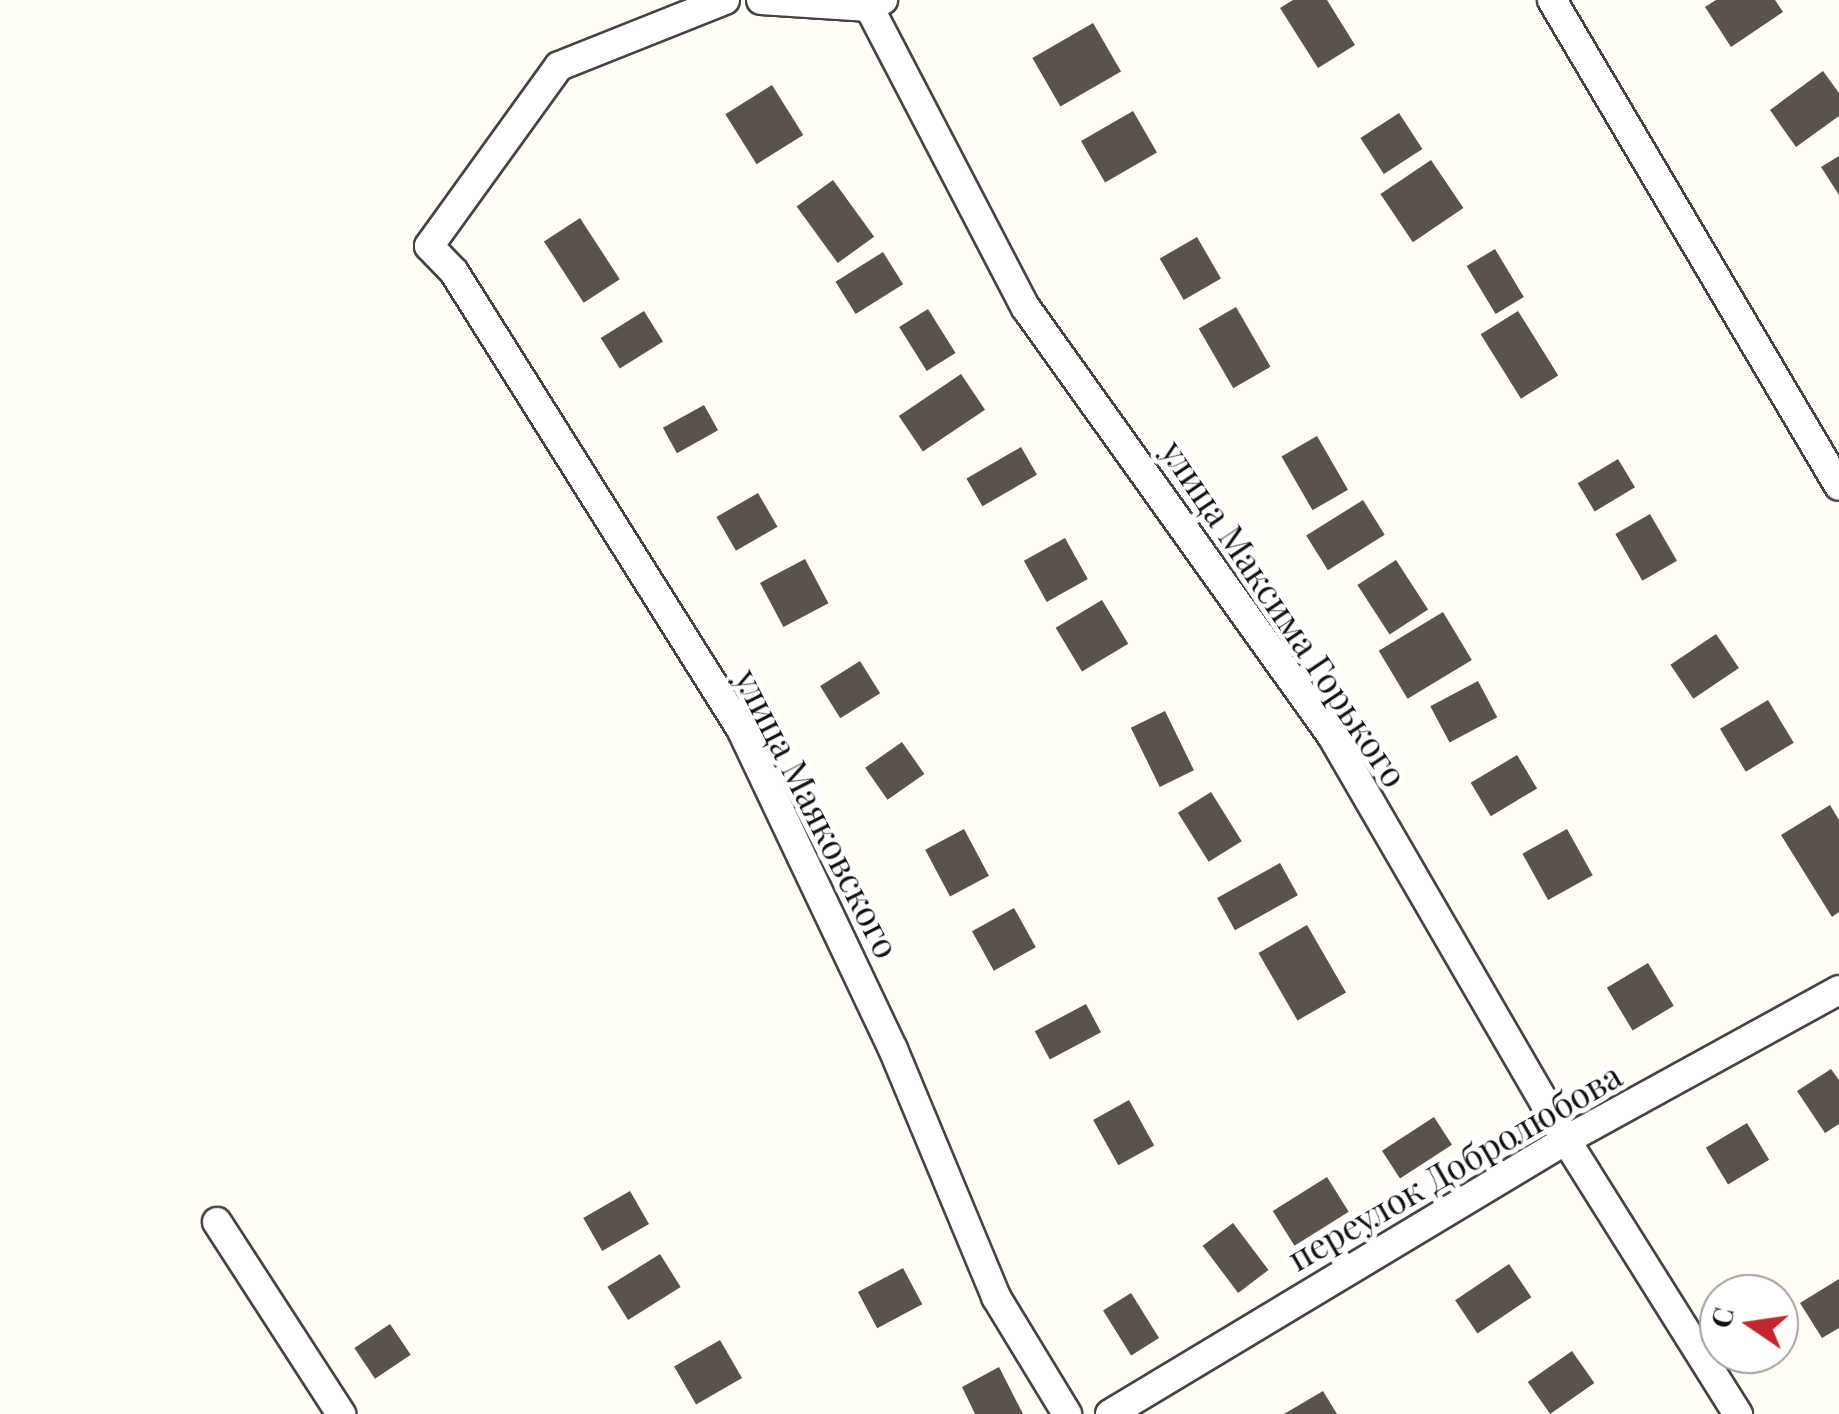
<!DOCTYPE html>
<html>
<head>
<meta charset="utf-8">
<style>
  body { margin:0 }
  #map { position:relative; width:1839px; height:1414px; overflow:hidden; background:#fffdf5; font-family:"Playfair Display",serif }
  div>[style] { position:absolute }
  .building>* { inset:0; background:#5a524d; transform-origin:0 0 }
  .roads { filter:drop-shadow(2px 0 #444) drop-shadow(-2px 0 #444) drop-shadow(0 2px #444) drop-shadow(0 -2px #444) }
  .street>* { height:28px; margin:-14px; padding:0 14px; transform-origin:14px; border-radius:14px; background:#fff }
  span { translate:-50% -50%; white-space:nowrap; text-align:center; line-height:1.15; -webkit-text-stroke:10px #fff; paint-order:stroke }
  .street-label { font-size:35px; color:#111 }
  .north { position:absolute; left:1699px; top:1274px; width:100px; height:100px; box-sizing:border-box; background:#fff; border:2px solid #a0a0a0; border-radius:50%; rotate:283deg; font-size:28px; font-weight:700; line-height:40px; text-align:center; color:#111 }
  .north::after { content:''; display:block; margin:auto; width:35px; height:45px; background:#c4262e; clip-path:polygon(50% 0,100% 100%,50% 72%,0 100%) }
</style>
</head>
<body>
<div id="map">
  <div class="building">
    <div style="clip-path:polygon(1293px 0,1327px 0,1355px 45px,1318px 68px,1280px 8px)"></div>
    <div style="clip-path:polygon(1716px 0,1775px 0,1783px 12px,1731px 47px,1705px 7px)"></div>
    <div style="left:1093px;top:23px;width:56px;height:70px;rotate:60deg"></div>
    <div style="clip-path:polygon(1823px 71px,1839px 93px,1839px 116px,1796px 147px,1770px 110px)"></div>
    <div style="left:772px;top:85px;width:59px;height:55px;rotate:58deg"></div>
    <div style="left:1133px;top:111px;width:48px;height:60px;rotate:60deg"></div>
    <div style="left:1399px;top:113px;width:43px;height:46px;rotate:57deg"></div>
    <div style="clip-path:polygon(1839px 156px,1839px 195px,1821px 167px)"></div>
    <div style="left:1431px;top:160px;width:58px;height:61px;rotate:56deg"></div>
    <div style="left:833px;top:180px;width:70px;height:45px;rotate:54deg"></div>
    <div style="left:580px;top:218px;width:73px;height:43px;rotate:57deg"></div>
    <div style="left:1197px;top:237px;width:48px;height:43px;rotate:60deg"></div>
    <div style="left:1495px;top:249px;width:56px;height:33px;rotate:59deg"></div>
    <div style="left:883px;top:252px;width:38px;height:56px;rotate:58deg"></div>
    <div style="left:1236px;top:307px;width:69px;height:43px;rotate:60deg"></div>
    <div style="left:928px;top:309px;width:52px;height:34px;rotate:58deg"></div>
    <div style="left:644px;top:311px;width:36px;height:51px;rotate:58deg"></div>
    <div style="left:1518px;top:311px;width:76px;height:44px;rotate:58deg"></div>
    <div style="left:961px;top:374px;width:43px;height:75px;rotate:56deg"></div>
    <div style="left:704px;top:405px;width:29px;height:47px;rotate:61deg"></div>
    <div style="left:1317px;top:436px;width:62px;height:41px;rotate:60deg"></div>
    <div style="left:1021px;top:447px;width:32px;height:63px;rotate:60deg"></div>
    <div style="left:1618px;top:459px;width:33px;height:47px;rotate:59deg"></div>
    <div style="left:758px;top:493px;width:39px;height:48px;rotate:60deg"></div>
    <div style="left:1363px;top:500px;width:41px;height:67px;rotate:58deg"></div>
    <div style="left:1650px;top:514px;width:54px;height:40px;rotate:60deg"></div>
    <div style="left:1065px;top:538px;width:47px;height:47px;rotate:61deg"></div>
    <div style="left:805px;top:559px;width:50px;height:51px;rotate:62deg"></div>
    <div style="left:1396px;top:560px;width:59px;height:46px;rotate:57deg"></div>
    <div style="left:1102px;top:600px;width:51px;height:54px;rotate:59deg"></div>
    <div style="left:1443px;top:612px;width:56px;height:75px;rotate:59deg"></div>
    <div style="left:1716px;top:634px;width:41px;height:55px;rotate:56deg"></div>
    <div style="left:860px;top:661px;width:38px;height:47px;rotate:58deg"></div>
    <div style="left:1478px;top:681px;width:41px;height:54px;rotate:62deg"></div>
    <div style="left:1768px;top:700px;width:50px;height:56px;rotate:59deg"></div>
    <div style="left:1165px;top:711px;width:66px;height:38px;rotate:64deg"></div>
    <div style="left:902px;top:742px;width:39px;height:45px;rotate:55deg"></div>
    <div style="left:1517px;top:755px;width:39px;height:54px;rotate:59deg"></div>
    <div style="left:1211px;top:792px;width:58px;height:39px;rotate:58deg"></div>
    <div style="clip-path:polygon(1830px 805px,1839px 820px,1839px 912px,1832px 917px,1781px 835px)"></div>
    <div style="left:964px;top:829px;width:53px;height:44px;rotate:62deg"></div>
    <div style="left:1567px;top:829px;width:53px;height:51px;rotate:61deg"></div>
    <div style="left:1280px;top:863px;width:37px;height:72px;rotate:61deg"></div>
    <div style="left:1014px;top:908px;width:45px;height:48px;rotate:61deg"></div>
    <div style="left:1307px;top:925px;width:78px;height:56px;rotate:60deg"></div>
    <div style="left:1648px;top:963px;width:50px;height:48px;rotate:59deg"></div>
    <div style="left:1086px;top:1004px;width:32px;height:58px;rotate:62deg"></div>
    <div style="clip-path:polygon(1831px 1069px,1839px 1080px,1839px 1124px,1825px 1133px,1797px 1091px)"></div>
    <div style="left:1129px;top:1100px;width:52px;height:41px;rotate:61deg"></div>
    <div style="left:1434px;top:1117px;width:33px;height:62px;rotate:57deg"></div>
    <div style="left:1747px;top:1123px;width:43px;height:48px;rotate:59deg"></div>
    <div style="left:1327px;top:1177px;width:41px;height:64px;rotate:58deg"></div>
    <div style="left:630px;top:1191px;width:38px;height:54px;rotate:60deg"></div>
    <div style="left:1233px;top:1223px;width:59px;height:38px;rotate:53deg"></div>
    <div style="left:660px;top:1254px;width:39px;height:62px;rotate:58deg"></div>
    <div style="left:1509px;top:1264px;width:40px;height:65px;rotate:56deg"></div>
    <div style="left:903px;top:1268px;width:41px;height:51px;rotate:62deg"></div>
    <div style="clip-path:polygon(1839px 1279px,1839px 1328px,1822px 1338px,1800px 1303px)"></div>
    <div style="left:1131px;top:1293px;width:53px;height:33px;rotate:58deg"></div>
    <div style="left:390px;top:1324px;width:37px;height:43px;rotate:56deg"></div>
    <div style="left:720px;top:1340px;width:44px;height:53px;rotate:60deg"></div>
    <div style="left:1572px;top:1351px;width:39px;height:54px;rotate:55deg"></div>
    <div style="clip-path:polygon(999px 1367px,1023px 1414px,975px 1414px,962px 1387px)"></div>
    <div style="clip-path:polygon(1323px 1391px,1337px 1414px,1284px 1414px)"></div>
  </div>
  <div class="roads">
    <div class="street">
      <div style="left:725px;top:0;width:179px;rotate:158.3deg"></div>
      <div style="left:559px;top:66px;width:222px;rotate:125.8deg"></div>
      <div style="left:429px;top:246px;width:36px;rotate:46deg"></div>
      <div style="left:454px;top:272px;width:540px;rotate:57.87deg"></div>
      <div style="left:741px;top:729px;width:354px;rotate:64.6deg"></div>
      <div style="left:893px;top:1049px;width:269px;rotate:67.4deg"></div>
      <div style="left:996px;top:1297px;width:137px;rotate:58.7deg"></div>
      <div style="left:761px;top:0;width:108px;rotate:3.7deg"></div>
      <div style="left:869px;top:7px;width:16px;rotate:-27deg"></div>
      <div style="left:1552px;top:0;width:564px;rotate:59.44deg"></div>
      <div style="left:869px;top:7px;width:339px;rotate:62.5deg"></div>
      <div style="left:1026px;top:308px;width:526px;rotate:54.44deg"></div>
      <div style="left:1332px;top:736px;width:467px;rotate:59.9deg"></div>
      <div style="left:1566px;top:1140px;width:324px;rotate:57.9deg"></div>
      <div style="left:217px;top:1222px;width:229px;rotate:57.1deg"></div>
      <div style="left:1110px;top:1414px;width:532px;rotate:-31deg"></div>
      <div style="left:1566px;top:1140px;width:311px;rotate:-28.8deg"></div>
    </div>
  </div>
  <div class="street-label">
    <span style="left:1285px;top:613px;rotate:56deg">улица Максима Горького</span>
    <span style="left:818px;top:813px;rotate:63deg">улица Маяковского</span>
    <span style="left:1454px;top:1166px;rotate:-30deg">переулок Добролюбова</span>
  </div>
  <div class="north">С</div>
</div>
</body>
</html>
